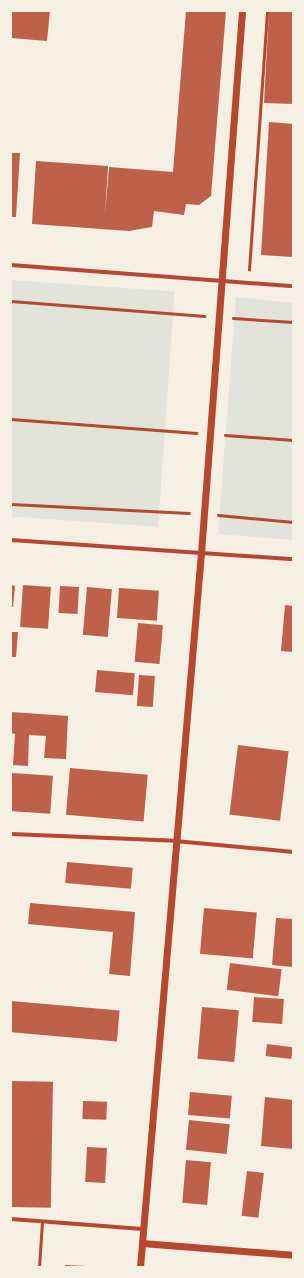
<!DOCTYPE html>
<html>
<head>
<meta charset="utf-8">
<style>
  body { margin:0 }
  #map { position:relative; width:304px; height:1278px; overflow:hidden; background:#f6efe4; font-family:Arial,sans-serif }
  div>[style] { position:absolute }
  .green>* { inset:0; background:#e2e4dc; transform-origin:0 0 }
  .building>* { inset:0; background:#bf614a; transform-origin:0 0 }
  .path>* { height:2.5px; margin:-1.25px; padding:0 1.25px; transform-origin:1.25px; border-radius:1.25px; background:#b5482f }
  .service>* { height:3px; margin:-1.5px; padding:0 1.5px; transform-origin:1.5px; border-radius:1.5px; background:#b5482f }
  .minor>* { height:4px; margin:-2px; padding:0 2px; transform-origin:2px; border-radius:2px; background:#b5482f }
  .tertiary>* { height:7px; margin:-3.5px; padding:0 3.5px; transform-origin:3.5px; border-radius:3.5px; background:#b5482f }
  span { translate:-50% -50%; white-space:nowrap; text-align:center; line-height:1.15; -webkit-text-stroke:3.5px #f6efe4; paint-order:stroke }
  .frame { position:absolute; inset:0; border:12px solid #f6efe4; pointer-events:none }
</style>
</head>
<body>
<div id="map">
  <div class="green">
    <div style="left:11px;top:280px;width:164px;height:236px;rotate:4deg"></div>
    <div style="clip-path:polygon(236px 297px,293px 303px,293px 540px,218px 534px)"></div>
  </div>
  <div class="building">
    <div style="clip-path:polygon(11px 11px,50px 11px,47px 41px,11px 38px)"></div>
    <div style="clip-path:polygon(186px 11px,226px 11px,211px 196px,199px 205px,186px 204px,184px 215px,154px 211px,152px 227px,129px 231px,32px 224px,36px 161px,108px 166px,105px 215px,109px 167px,173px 172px)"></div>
    <div style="clip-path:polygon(269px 11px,293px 11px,293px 104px,264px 103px)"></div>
    <div style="clip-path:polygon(269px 122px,293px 124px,293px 257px,261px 255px)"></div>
    <div style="clip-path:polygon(11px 153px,20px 153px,16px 217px,11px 217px)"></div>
    <div style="clip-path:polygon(11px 585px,15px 586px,13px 607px,11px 607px)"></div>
    <div style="left:23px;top:585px;width:28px;height:42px;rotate:4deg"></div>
    <div style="left:60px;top:586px;width:19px;height:27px;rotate:3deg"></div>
    <div style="left:87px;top:587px;width:25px;height:48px;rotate:5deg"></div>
    <div style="left:119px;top:588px;width:40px;height:30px;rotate:4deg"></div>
    <div style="clip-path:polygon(285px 605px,293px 606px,293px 652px,281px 651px)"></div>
    <div style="left:138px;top:623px;width:25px;height:39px;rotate:5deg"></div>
    <div style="clip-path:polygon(11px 632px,18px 632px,16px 657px,11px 657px)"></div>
    <div style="left:97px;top:670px;width:38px;height:22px;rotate:5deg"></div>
    <div style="left:139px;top:675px;width:16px;height:31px;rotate:4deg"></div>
    <div style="clip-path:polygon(11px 712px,68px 716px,66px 759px,44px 758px,46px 736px,29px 735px,28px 766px,13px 765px,15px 734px,11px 733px)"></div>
    <div style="left:238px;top:745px;width:51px;height:70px;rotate:7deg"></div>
    <div style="left:70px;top:768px;width:78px;height:47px;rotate:5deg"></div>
    <div style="left:12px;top:773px;width:41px;height:38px;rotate:4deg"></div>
    <div style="left:67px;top:862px;width:66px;height:21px;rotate:5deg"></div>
    <div style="clip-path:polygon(30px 903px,135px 912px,130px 976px,109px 974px,113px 932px,28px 924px)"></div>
    <div style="left:204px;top:908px;width:53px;height:46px;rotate:5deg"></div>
    <div style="clip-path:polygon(276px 918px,293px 919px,293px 967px,272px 965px)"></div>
    <div style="left:230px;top:963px;width:52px;height:27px;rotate:7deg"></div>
    <div style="left:254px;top:997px;width:30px;height:25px;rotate:4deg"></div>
    <div style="left:11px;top:1001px;width:109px;height:31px;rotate:5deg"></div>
    <div style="left:202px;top:1007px;width:37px;height:52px;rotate:5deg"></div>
    <div style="left:267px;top:1044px;width:26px;height:12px;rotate:7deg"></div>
    <div style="left:12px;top:1081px;width:41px;height:126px;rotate:1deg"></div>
    <div style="left:190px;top:1092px;width:42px;height:23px;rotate:5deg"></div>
    <div style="clip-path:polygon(265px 1097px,293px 1100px,293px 1149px,261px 1146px)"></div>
    <div style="left:83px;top:1101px;width:24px;height:18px;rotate:2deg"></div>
    <div style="left:189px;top:1120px;width:41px;height:30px;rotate:6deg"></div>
    <div style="left:87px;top:1147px;width:20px;height:35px;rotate:3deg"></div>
    <div style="left:186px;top:1160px;width:25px;height:43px;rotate:5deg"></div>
    <div style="left:247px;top:1171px;width:17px;height:45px;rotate:7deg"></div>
    <div style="clip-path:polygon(65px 1265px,87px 1266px,87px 1267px,65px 1267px)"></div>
  </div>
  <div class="path">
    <div style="left:249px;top:270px;width:260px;rotate:-86deg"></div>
    <div style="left:11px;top:301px;width:194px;rotate:4.4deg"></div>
    <div style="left:233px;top:318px;width:60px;rotate:3.8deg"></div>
    <div style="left:11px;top:419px;width:186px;rotate:4.3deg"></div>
    <div style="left:225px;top:435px;width:68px;rotate:4.2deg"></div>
    <div style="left:11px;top:504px;width:178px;rotate:2.9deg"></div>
    <div style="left:218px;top:515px;width:75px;rotate:5.3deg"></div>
  </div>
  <div class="service">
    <div style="left:39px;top:1267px;width:45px;rotate:-86.2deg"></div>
  </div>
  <div class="minor">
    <div style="left:11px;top:265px;width:283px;rotate:4.3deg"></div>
    <div style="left:11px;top:540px;width:283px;rotate:3.9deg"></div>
    <div style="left:11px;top:834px;width:164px;rotate:2.4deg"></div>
    <div style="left:175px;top:841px;width:119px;rotate:5.3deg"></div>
    <div style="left:11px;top:1219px;width:132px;rotate:4.3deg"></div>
  </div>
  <div class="tertiary">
    <div style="left:142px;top:1243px;width:151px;rotate:4.5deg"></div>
    <div style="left:140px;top:1267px;width:717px;rotate:-85.12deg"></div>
    <div style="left:201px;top:553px;width:544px;rotate:-85.67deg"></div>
  </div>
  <div class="frame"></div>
</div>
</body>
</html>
